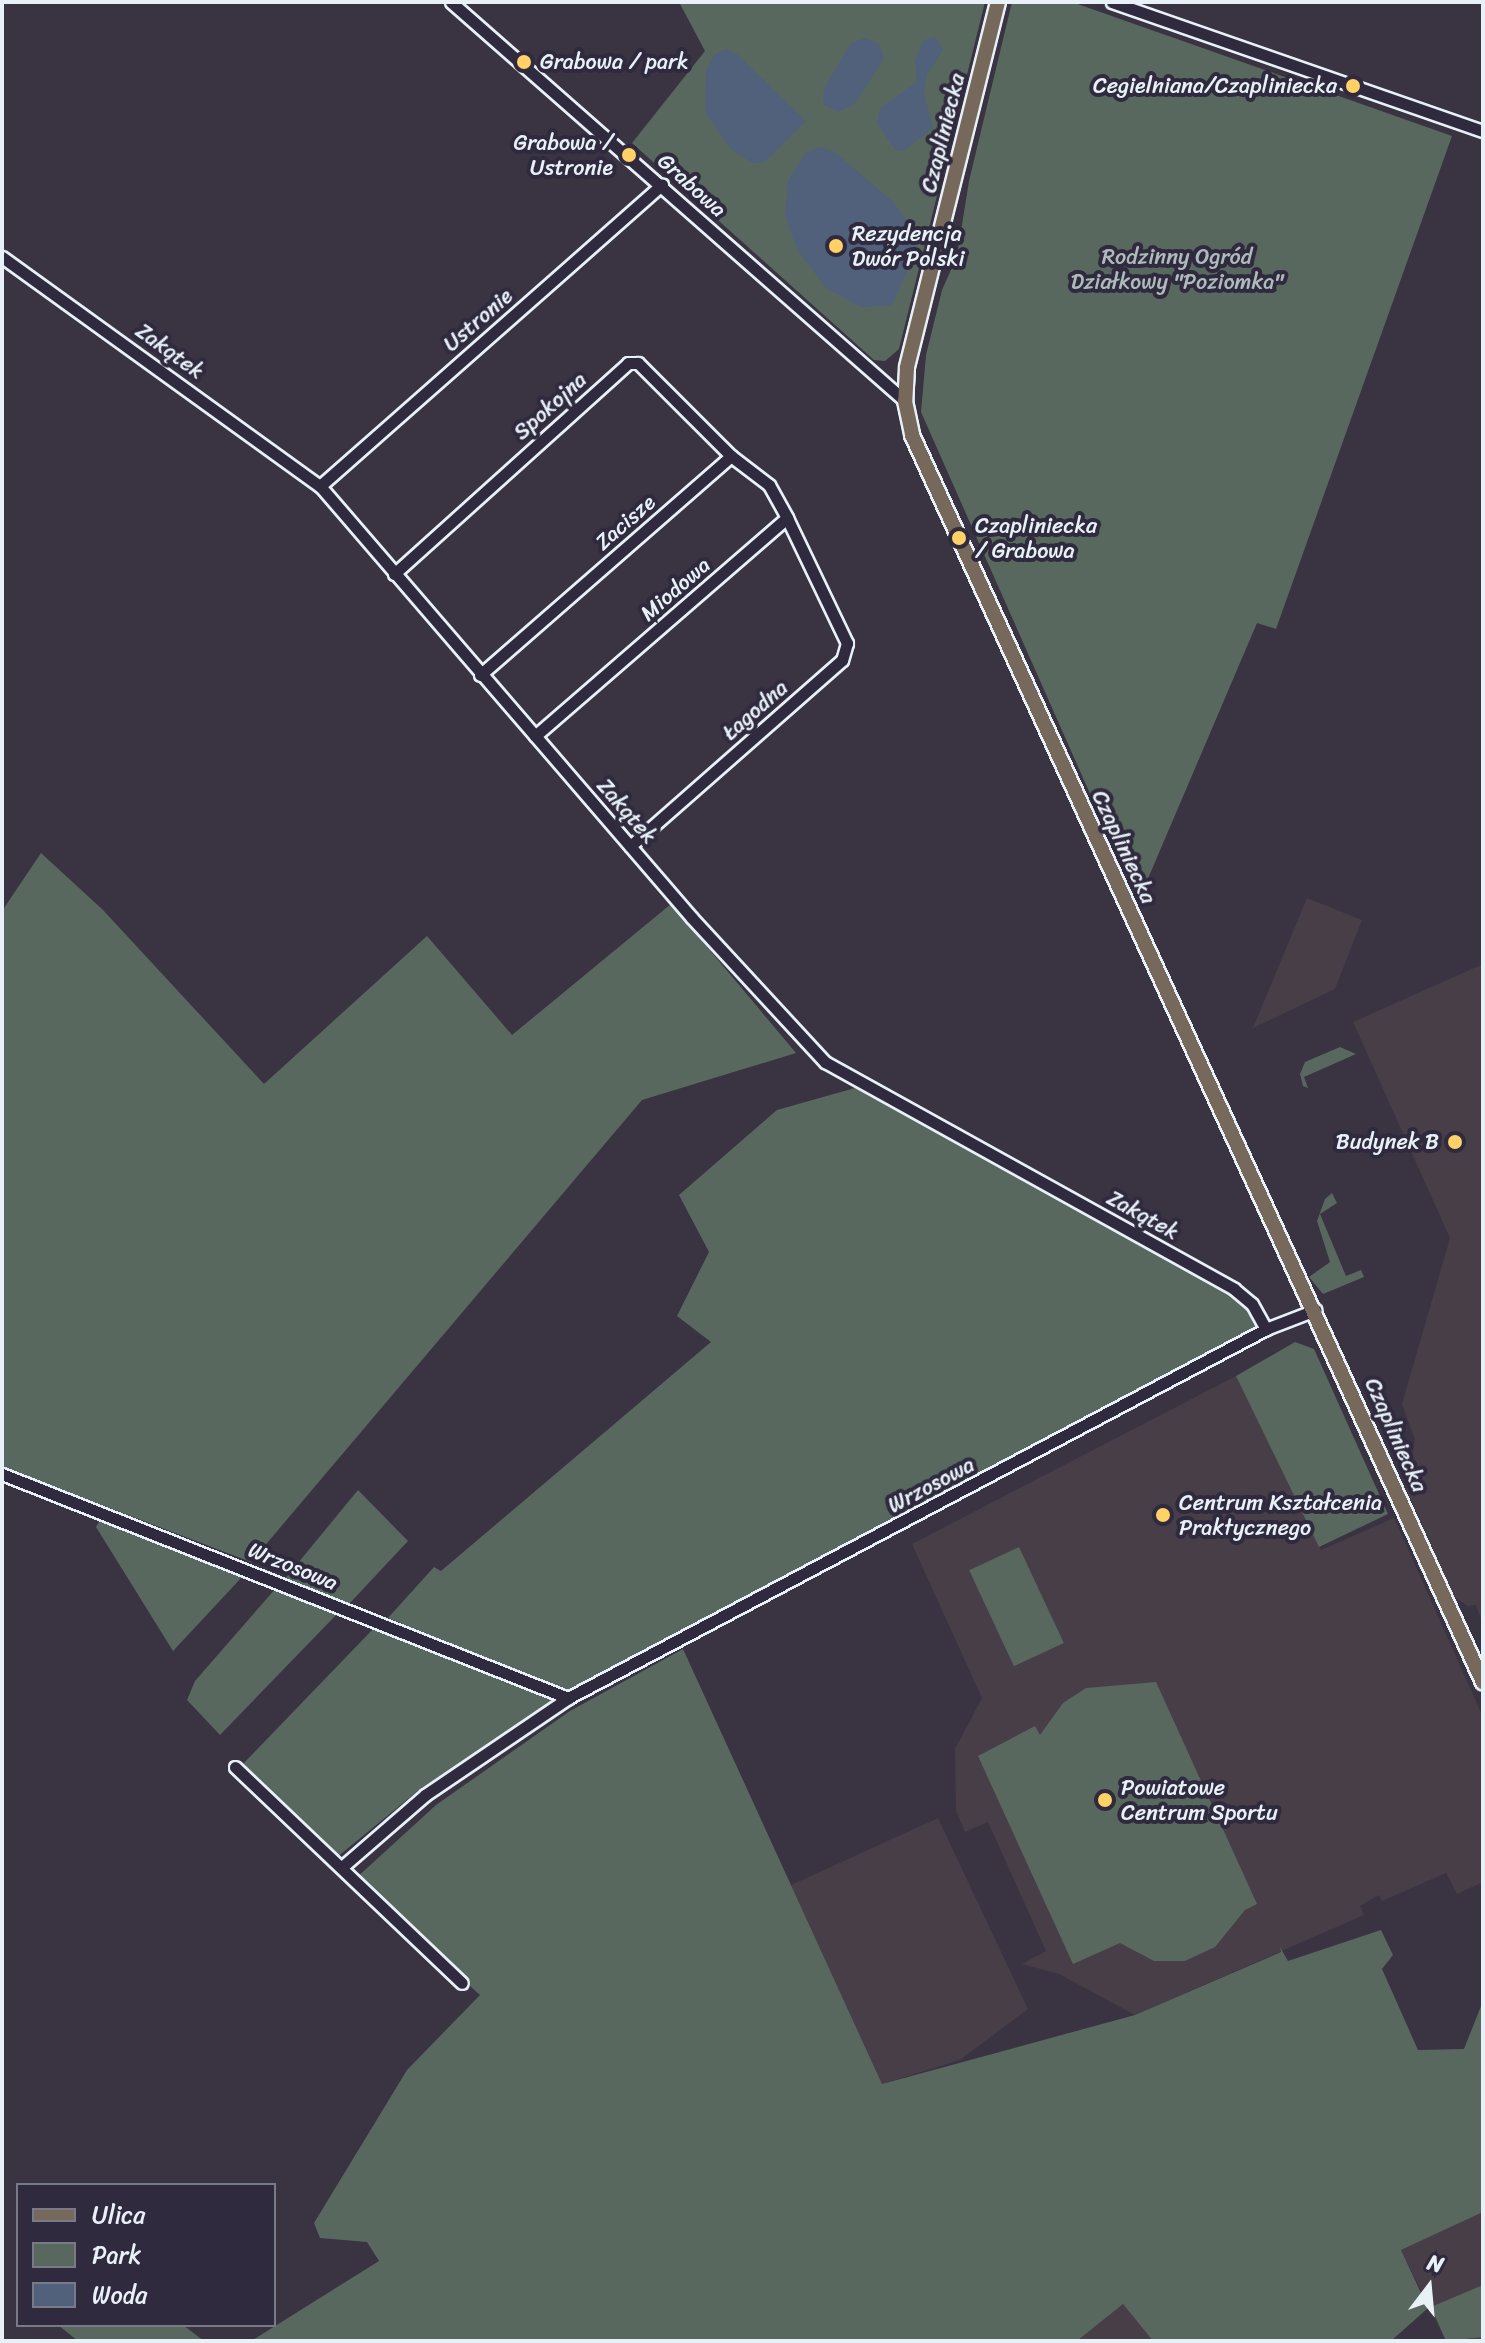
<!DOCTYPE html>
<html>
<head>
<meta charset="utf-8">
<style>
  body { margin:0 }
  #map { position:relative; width:1485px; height:2343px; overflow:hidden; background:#3a3342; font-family:Sriracha,sans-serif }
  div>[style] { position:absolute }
  .built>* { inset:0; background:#473e48 }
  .green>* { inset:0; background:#58685f; transform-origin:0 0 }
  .water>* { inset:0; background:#51607b }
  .roads { filter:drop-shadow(2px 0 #e8f1f8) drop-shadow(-2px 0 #e8f1f8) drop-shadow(0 2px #e8f1f8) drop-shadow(0 -2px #e8f1f8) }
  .minor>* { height:11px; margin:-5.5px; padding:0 5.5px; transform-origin:5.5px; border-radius:5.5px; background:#2f2a3d }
  .major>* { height:14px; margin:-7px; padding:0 7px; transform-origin:7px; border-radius:7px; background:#76695c }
  .dots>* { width:22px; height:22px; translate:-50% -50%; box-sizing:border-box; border:4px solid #2f2a3d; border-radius:50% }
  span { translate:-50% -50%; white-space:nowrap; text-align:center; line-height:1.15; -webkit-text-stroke:8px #2f2a3d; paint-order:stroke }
  .poi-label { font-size:22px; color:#e8f1f8 }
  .left { translate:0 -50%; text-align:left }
  .right { translate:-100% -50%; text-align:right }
  .street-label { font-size:22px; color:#e8f1f8 }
  .park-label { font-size:22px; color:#aebabb }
  .frame { position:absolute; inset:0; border:4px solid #e8f1f8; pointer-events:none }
  .legend { position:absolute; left:16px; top:2183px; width:260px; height:144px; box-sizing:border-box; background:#2f2a3d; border:2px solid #797a88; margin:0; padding:10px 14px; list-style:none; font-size:24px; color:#e8f1f8 }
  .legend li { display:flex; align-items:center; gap:16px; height:40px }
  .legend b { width:40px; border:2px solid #797a88 }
  .north { position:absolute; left:1389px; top:2247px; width:80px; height:80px; -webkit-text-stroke:6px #2f2a3d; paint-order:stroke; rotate:16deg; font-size:22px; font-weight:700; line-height:32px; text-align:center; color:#e8f1f8 }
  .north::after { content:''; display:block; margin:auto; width:28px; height:36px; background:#e8f1f8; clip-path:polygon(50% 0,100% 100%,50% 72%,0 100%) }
</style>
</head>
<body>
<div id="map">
  <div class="built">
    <div style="clip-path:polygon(1307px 898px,1362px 920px,1335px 989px,1253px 1028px)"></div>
    <div style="clip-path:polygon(1483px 964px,1483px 1624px,1476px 1605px,1468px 1606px,1454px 1597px,1406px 1489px,1415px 1440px,1402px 1404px,1450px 1238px,1353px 1022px)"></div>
    <div style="clip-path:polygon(1236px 1376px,1321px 1550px,1394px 1518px,1483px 1717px,1483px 1882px,1457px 1894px,1446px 1873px,1382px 1901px,1379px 1895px,1360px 1906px,1364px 1915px,1135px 2015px,1059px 1974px,1022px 1964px,1046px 1951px,988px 1822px,965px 1832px,956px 1811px,955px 1749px,982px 1698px,912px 1544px)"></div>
    <div style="clip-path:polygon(938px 1818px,1028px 2009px,960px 2060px,882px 2084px,791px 1885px)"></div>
    <div style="clip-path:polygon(1483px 2212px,1483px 2341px,1446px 2341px,1401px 2250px)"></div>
    <div style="clip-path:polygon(1123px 2304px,1153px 2341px,1077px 2341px)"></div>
  </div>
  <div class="green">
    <div style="clip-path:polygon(679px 2px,985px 2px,899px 349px,885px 361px,874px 360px,632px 143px,705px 51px)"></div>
    <div style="clip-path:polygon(1012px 2px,1072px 2px,1452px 136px,1276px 629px,1257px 623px,1138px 902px,921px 412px,926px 355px,942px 290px,957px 256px,969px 181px)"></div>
    <div style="clip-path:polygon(41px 853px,103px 910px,264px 1084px,427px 936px,512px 1035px,671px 904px,796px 1053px,642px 1100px,251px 1562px,2px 1467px,2px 911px)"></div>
    <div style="clip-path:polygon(1340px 1047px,1356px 1054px,1304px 1077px,1308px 1088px,1303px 1086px,1300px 1074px,1305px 1062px)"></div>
    <div style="clip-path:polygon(855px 1088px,1229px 1291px,1247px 1309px,1257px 1329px,568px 1692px,388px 1618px,434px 1567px,441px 1571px,711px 1342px,677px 1316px,709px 1252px,679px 1195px,777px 1110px)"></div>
    <div style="clip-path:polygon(1332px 1193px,1337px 1203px,1320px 1214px,1346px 1276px,1361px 1270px,1364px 1277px,1323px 1294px,1309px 1277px,1330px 1262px,1317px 1221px,1325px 1199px)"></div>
    <div style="clip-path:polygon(1295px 1342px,1314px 1349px,1388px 1514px,1319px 1547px,1236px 1376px)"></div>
    <div style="clip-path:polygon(358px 1490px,408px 1541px,349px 1604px,284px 1580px)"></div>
    <div style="clip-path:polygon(103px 1515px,243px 1576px,173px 1651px,96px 1527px)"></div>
    <div style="left:1019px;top:1547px;width:106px;height:55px;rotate:65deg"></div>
    <div style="clip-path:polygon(276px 1588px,338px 1613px,220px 1735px,187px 1700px,195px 1681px)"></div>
    <div style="clip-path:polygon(375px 1627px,557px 1699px,420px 1789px,336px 1858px,242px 1765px)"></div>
    <div style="clip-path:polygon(683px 1649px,882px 2084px,1135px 2015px,1281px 1952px,1280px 1947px,1288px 1961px,1381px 1930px,1393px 1955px,1382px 1969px,1418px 2050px,1464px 2049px,1483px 2001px,1483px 2212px,1401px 2250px,1428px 2308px,1391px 2341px,1153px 2341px,1123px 2304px,1077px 2341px,251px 2341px,379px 2261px,367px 2242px,320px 2238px,314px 2223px,407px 2070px,480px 1995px,354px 1880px,436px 1805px,570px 1711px)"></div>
    <div style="clip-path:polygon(1156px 1682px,1257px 1904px,1245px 1910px,1215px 1947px,1185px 1961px,1154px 1961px,1120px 1943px,1073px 1964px,978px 1756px,1035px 1726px,1040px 1735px,1063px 1703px,1086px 1688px)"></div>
    <div style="clip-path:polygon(1483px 2285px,1483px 2337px,1446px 2341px,1431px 2307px)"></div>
    <div style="clip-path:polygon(58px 2325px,183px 2325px,204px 2341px,78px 2341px)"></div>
  </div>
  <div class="water">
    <div style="clip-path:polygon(935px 37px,943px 50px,927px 74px,924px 94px,933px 127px,904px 151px,895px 150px,877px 123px,880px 108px,917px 82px,915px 61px,923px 41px)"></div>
    <div style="clip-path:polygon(865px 38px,879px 44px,884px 58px,854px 104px,838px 112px,823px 104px,824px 89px,851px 43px)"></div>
    <div style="clip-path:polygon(725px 49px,738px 55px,806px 121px,765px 162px,753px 163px,732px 150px,705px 112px,706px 71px,714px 55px)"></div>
    <div style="clip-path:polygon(820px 147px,835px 152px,893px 202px,914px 230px,915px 253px,892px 305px,861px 307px,826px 288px,797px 249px,785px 214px,788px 182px,805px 153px)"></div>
  </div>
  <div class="roads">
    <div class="minor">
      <div style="left:451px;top:2px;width:604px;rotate:41.31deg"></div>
      <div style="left:1112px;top:2px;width:393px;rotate:19.2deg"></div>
      <div style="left:2px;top:257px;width:392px;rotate:35.8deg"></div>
      <div style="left:320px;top:486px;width:570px;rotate:49.27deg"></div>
      <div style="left:692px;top:918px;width:196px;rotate:47.3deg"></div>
      <div style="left:825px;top:1062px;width:468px;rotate:29deg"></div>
      <div style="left:1234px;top:1289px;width:23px;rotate:40deg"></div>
      <div style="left:1252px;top:1304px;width:29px;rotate:61deg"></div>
      <div style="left:320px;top:486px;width:456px;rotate:-41.4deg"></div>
      <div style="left:394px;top:574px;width:315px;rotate:-42deg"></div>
      <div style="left:628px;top:363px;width:10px"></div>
      <div style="left:638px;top:363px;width:132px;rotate:45deg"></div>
      <div style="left:480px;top:675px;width:333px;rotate:-41.1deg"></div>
      <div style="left:731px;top:456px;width:48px;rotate:37.3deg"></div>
      <div style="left:769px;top:485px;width:38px;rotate:61deg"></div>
      <div style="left:535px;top:736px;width:333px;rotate:-40.9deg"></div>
      <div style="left:787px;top:518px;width:139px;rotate:64.4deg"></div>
      <div style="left:847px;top:643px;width:18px;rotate:106deg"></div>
      <div style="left:842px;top:660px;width:282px;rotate:138.7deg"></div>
      <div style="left:2px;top:1474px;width:609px;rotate:21.59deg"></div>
      <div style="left:235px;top:1767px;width:313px;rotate:43.6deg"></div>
      <div style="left:342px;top:1867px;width:110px;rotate:-40.9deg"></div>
      <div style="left:425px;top:1795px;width:173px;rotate:-34.1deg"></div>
      <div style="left:568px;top:1698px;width:790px;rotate:-27.86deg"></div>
      <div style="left:1266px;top:1329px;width:53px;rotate:-21.2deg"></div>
    </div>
    <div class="major">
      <div style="left:998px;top:2px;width:377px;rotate:104deg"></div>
      <div style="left:907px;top:368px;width:33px;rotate:93deg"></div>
      <div style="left:905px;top:401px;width:35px;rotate:78deg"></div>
      <div style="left:912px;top:435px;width:1372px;rotate:65.4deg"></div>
    </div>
  </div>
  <div class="dots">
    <div style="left:524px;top:62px;background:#ffd166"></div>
    <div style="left:1353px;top:86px;background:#ffd166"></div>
    <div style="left:629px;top:155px;background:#ffd166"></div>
    <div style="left:836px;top:246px;background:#ffd166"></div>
    <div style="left:959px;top:538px;background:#ffd166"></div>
    <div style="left:1455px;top:1142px;background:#ffd166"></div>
    <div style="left:1163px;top:1515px;background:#ffd166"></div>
    <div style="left:1105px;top:1800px;background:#ffd166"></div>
  </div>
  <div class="poi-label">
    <span class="left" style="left:540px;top:62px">Grabowa / park</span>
    <span class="right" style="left:1337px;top:86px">Cegielniana/Czapliniecka</span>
    <span class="right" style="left:613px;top:155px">Grabowa /<br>Ustronie</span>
    <span class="left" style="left:852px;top:246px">Rezydencja<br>Dwór Polski</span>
    <span class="left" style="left:975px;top:538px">Czapliniecka<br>/ Grabowa</span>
    <span class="right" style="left:1439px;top:1142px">Budynek B</span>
    <span class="left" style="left:1179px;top:1515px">Centrum Kształcenia<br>Praktycznego</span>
    <span class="left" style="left:1121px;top:1800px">Powiatowe<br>Centrum Sportu</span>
  </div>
  <div class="street-label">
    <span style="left:943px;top:133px;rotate:-76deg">Czapliniecka</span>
    <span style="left:692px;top:185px;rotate:42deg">Grabowa</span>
    <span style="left:478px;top:320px;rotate:-41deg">Ustronie</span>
    <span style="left:170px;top:351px;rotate:36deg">Zakątek</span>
    <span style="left:550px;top:406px;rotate:-42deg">Spokojna</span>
    <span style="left:625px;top:522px;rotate:-41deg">Zacisze</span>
    <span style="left:675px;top:589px;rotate:-41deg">Miodowa</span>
    <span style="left:755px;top:710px;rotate:-41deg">Łagodna</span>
    <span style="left:627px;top:811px;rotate:49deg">Zakątek</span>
    <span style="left:1124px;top:847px;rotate:65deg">Czapliniecka</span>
    <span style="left:1143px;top:1215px;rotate:29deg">Zakątek</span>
    <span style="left:1396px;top:1435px;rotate:66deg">Czapliniecka</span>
    <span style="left:931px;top:1485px;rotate:-28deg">Wrzosowa</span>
    <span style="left:293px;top:1566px;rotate:22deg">Wrzosowa</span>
  </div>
  <div class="park-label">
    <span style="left:1177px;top:269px">Rodzinny Ogród<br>Działkowy "Poziomka"</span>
  </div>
  <div class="frame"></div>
  <ul class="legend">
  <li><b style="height:10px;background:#76695c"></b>Ulica</li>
  <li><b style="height:22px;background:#58685f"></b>Park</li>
  <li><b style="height:22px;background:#51607b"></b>Woda</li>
  </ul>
  <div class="north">N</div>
</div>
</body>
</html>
